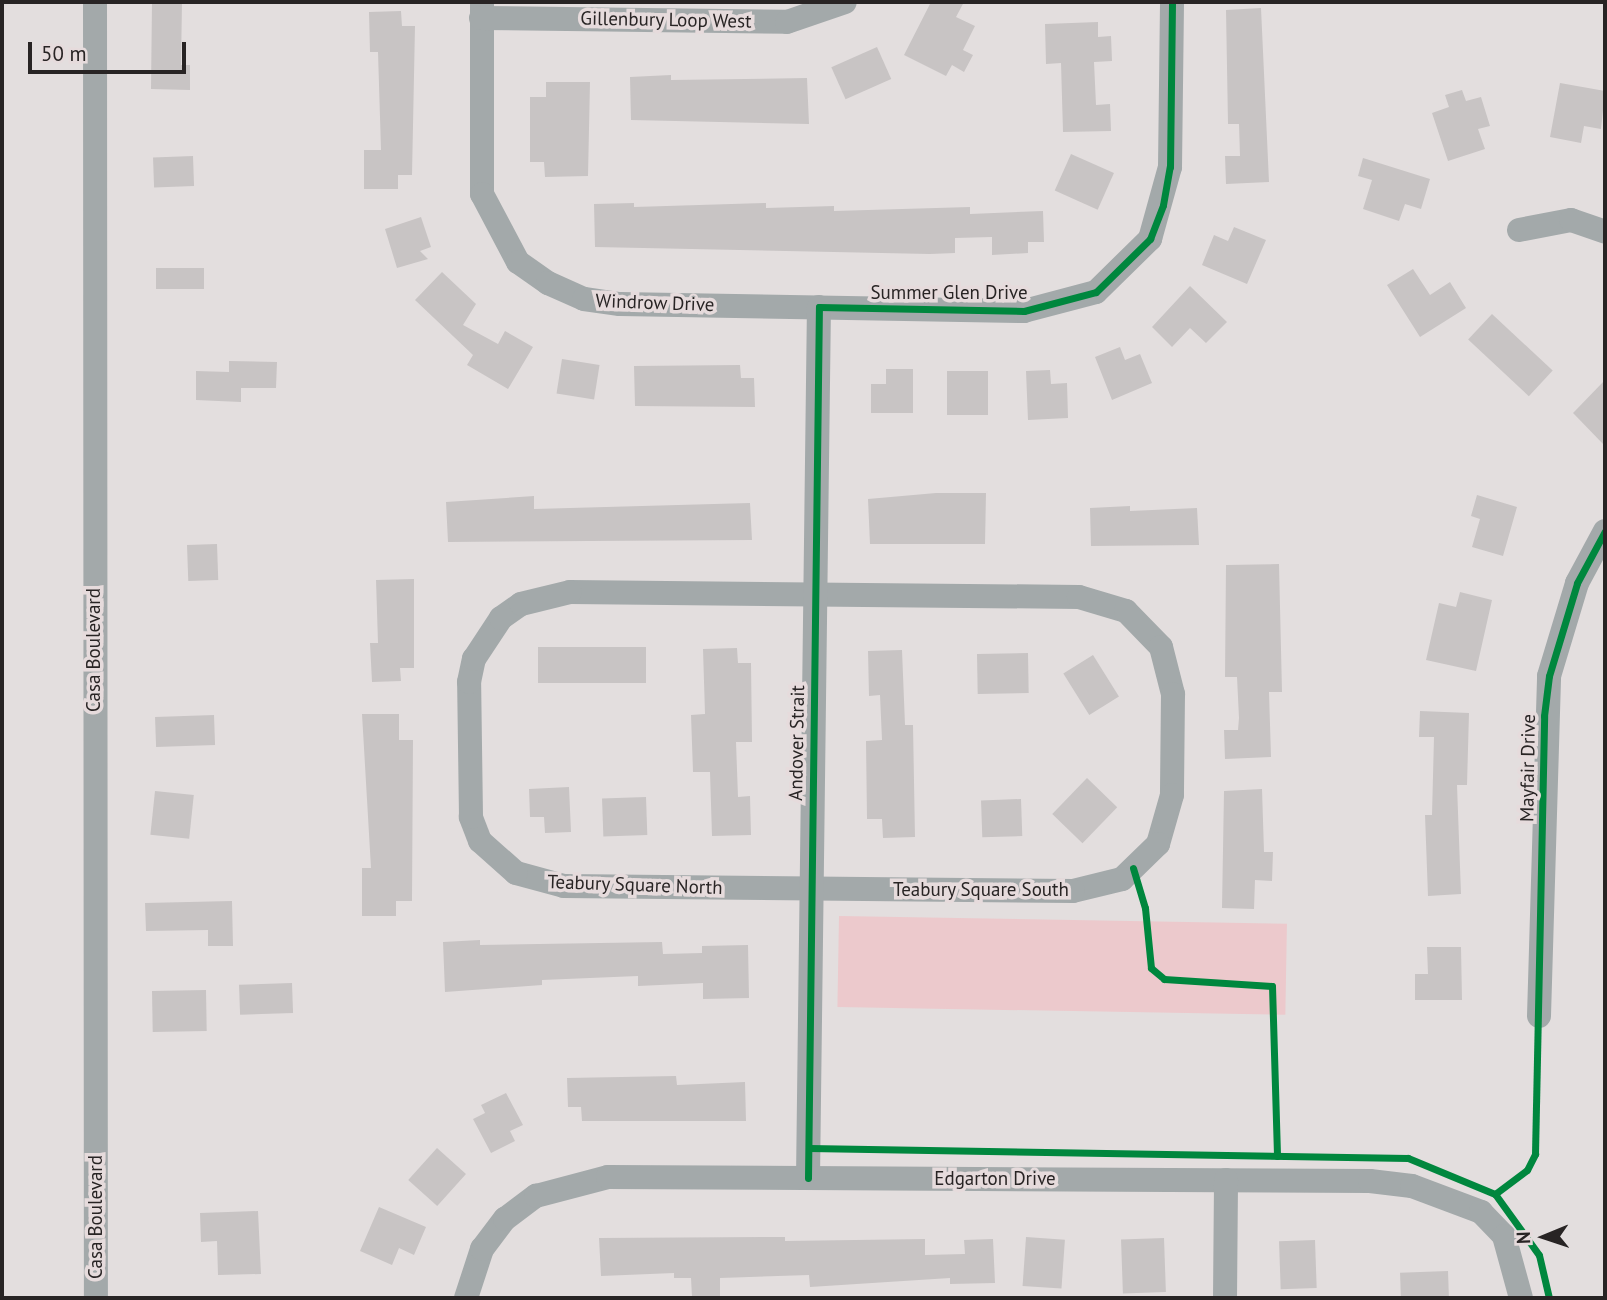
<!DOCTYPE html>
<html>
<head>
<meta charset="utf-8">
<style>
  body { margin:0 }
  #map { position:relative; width:1607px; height:1300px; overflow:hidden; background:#e3dede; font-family:"PT Sans",sans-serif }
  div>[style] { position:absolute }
  .green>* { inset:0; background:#ecc9cc; transform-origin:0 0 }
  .building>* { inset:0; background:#c8c4c4; transform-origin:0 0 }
  .minor>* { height:24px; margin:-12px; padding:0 12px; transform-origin:12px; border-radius:12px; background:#a3a9aa }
  .cycleway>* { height:7px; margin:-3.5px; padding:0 3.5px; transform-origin:3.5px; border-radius:3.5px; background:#00873e }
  span { translate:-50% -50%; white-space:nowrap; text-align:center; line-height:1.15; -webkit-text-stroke:7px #e6dbdc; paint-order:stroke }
  .street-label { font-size:19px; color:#282424 }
  .frame { position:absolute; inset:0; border:4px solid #282424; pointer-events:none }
  .north { position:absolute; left:1509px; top:1202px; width:70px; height:70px; -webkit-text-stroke:5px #e6dbdc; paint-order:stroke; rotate:268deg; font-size:19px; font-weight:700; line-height:28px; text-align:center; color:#282424 }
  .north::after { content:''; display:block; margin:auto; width:24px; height:32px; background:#282424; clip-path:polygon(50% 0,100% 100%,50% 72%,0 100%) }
  .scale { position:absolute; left:28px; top:42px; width:158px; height:32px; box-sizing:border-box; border:4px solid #282424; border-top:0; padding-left:9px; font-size:21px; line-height:24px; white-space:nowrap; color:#282424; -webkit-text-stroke:5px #e6dbdc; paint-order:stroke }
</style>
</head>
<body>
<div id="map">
  <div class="green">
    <div style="left:839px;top:916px;width:448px;height:91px;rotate:1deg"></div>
  </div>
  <div class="building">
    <div style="clip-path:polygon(152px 2px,182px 2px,181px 65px,190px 65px,190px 90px,151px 89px)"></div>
    <div style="clip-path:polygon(931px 2px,964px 2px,956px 17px,975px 26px,963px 50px,973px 55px,964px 72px,952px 65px,946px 76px,904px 55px)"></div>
    <div style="clip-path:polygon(1261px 8px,1269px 182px,1226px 184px,1225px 156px,1240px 156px,1239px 124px,1228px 124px,1226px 10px)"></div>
    <div style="clip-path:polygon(401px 11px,402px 26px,415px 26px,412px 175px,398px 175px,398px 189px,364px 189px,364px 150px,381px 150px,378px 52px,370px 52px,369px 12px)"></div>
    <div style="clip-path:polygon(1098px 22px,1098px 37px,1111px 36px,1112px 61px,1094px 62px,1096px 105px,1110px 104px,1111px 131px,1063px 132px,1061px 63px,1046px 64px,1045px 24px)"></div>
    <div style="left:877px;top:47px;width:35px;height:50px;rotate:66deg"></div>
    <div style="clip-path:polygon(671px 75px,671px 80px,807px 78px,809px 124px,631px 120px,630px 77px)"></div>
    <div style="clip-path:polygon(546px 82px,590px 82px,588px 176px,545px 177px,544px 162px,530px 162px,530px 97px,546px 97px)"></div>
    <div style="clip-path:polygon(1560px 83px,1605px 91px,1601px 129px,1584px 126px,1581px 143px,1550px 137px)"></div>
    <div style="clip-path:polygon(1462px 90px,1466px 101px,1481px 97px,1490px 126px,1478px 129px,1485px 149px,1448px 161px,1432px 113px,1449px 107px,1445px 95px)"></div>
    <div style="left:1071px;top:154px;width:47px;height:40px;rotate:24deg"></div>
    <div style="left:193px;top:156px;width:30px;height:40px;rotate:88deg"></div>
    <div style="clip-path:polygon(1363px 158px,1430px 179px,1421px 209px,1405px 204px,1399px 221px,1363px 209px,1372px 180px,1358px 176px)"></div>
    <div style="clip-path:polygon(634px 203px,634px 207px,766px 203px,766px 208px,834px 206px,834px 211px,970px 207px,970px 214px,1043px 211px,1044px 242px,1028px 242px,1028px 253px,992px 255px,992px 237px,955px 238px,955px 253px,930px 254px,595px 247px,594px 204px)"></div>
    <div style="clip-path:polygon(421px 217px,431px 247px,420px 251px,428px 259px,397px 268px,385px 229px)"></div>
    <div style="clip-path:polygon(1234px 227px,1266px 240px,1247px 284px,1202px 265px,1214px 235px,1228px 241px)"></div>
    <div style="left:204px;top:268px;width:21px;height:48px;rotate:90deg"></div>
    <div style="clip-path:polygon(1413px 269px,1430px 295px,1450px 282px,1466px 308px,1420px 337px,1387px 285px)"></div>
    <div style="clip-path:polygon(442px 272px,476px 304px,463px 325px,498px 344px,505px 331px,533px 347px,508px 389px,467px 365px,473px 355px,415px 300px)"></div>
    <div style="clip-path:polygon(1190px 286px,1227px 322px,1206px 343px,1190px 328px,1172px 347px,1152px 327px)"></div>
    <div style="left:1492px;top:314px;width:83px;height:35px;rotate:43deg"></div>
    <div style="clip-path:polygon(1120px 347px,1125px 360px,1140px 354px,1152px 383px,1112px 400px,1095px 357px)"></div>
    <div style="left:562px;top:359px;width:38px;height:35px;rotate:9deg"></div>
    <div style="clip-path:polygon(229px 361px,277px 362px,276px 388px,241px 388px,241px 402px,196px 400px,196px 371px,229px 372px)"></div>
    <div style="clip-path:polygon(740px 365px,741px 378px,754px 378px,755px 407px,635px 406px,634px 366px)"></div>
    <div style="clip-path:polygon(886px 369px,913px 369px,913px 413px,871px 413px,871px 384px,886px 384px)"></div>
    <div style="clip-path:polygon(1050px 370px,1051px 384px,1067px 383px,1068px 418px,1028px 420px,1026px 371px)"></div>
    <div style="left:947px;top:371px;width:41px;height:44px"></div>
    <div style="clip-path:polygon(1605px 380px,1605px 446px,1573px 413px)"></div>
    <div style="clip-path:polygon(936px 493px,986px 493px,985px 544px,870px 544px,868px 499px)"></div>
    <div style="clip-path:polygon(1477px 495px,1517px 507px,1503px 556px,1472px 547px,1480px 519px,1471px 516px)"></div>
    <div style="clip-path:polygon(534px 496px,534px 509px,750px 503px,752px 540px,448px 542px,446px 502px)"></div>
    <div style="clip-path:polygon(1130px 506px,1130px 511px,1197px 508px,1199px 545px,1091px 546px,1090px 508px)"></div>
    <div style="left:217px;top:544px;width:36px;height:30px;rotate:88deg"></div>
    <div style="clip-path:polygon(1279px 564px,1282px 692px,1269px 692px,1271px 757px,1225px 759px,1224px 730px,1238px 730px,1239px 718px,1237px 677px,1225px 677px,1226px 565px)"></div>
    <div style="clip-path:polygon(414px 579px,414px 668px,400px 668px,401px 681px,372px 682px,370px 643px,378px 643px,376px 580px)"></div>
    <div style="clip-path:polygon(1460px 592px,1492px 600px,1476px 671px,1426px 660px,1439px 603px,1456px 607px)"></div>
    <div style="left:646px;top:647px;width:36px;height:108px;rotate:90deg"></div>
    <div style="clip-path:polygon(737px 648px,738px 663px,751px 663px,752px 742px,736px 742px,738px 797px,750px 796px,751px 835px,712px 836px,710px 772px,693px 772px,691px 715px,705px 714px,703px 649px)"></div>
    <div style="clip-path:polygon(902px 650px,905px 725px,913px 725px,915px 837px,883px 838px,882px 819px,867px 819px,866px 741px,882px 740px,880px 695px,869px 696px,868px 651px)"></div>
    <div style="left:1028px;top:653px;width:40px;height:51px;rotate:89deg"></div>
    <div style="left:1093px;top:655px;width:49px;height:35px;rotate:58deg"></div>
    <div style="clip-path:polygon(1420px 711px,1469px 713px,1467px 785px,1457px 785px,1461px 894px,1428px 896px,1425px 815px,1432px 815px,1434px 737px,1419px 737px)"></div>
    <div style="clip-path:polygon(362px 714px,399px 714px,399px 740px,413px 740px,412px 901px,396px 901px,396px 916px,362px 916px,362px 868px,371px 868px)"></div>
    <div style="left:214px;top:715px;width:30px;height:59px;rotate:88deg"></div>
    <div style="left:1087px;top:778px;width:42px;height:50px;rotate:44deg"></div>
    <div style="clip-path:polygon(569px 787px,571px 832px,545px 833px,544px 817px,530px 817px,529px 789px)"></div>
    <div style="clip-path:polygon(1262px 789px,1264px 852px,1273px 852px,1272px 881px,1255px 880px,1254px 909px,1222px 908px,1224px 791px)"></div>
    <div style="left:155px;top:791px;width:39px;height:44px;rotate:6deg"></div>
    <div style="left:646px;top:797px;width:38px;height:44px;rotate:88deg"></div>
    <div style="left:1021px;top:799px;width:37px;height:40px;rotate:88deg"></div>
    <div style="clip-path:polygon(232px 901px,233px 946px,208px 946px,208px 930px,146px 931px,145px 903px)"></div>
    <div style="clip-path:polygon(480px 940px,480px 945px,662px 942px,663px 954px,702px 953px,702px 946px,748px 945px,749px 998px,703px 999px,703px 983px,638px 986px,638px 976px,542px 980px,542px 985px,445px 992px,443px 942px)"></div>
    <div style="clip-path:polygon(1427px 947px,1461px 947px,1462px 1000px,1415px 1000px,1415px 974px,1428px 974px)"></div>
    <div style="left:292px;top:983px;width:30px;height:53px;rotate:88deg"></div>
    <div style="left:206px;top:990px;width:41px;height:54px;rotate:89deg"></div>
    <div style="clip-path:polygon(676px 1076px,677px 1085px,745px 1082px,746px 1121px,582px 1121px,581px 1107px,568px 1107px,567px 1078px)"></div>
    <div style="clip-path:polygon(506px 1093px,523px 1125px,510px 1131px,515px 1141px,491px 1153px,473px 1119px,485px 1113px,481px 1105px)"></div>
    <div style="left:437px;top:1148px;width:39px;height:43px;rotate:42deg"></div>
    <div style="clip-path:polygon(379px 1207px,426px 1227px,414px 1255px,399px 1248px,392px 1265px,360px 1251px)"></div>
    <div style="clip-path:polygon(258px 1211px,261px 1274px,218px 1275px,217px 1241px,201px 1242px,200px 1213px)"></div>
    <div style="clip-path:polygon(785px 1237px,785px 1241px,925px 1239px,925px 1255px,965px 1254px,964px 1240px,993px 1239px,995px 1283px,950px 1284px,950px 1278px,810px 1287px,809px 1275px,720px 1278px,720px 1297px,692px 1297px,691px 1278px,674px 1278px,674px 1273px,601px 1276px,599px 1238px)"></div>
    <div style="left:1026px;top:1237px;width:39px;height:49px;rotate:4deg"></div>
    <div style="left:1164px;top:1238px;width:54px;height:43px;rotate:88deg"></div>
    <div style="left:1315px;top:1240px;width:48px;height:36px;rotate:88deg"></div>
    <div style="left:1448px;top:1271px;width:27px;height:48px;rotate:88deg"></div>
  </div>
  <div class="minor">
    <div style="left:95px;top:2px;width:1296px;rotate:89.96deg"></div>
    <div style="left:482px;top:2px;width:192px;rotate:90deg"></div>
    <div style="left:482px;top:194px;width:77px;rotate:62.1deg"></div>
    <div style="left:518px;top:262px;width:37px;rotate:35deg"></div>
    <div style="left:548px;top:283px;width:39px;rotate:24deg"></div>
    <div style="left:584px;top:299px;width:36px;rotate:8deg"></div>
    <div style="left:620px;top:304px;width:404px;rotate:1deg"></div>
    <div style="left:1024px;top:311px;width:74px;rotate:-14.8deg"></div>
    <div style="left:1096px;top:292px;width:76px;rotate:-44.5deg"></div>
    <div style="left:1150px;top:239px;width:75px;rotate:-74.5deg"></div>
    <div style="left:1170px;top:167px;width:165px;rotate:-89.3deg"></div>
    <div style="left:481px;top:18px;width:306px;rotate:0.7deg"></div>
    <div style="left:787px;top:22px;width:61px;rotate:-19deg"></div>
    <div style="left:1519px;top:230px;width:53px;rotate:-10.9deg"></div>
    <div style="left:1571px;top:220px;width:36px;rotate:19deg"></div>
    <div style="left:570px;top:592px;width:509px;rotate:0.56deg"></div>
    <div style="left:1079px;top:597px;width:49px;rotate:16.6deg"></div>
    <div style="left:1126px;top:611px;width:50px;rotate:45.8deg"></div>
    <div style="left:1161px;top:647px;width:49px;rotate:75.7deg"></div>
    <div style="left:1173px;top:694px;width:101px;rotate:90.6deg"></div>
    <div style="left:1172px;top:795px;width:51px;rotate:105.9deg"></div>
    <div style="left:1158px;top:844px;width:50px;rotate:135.8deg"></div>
    <div style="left:1122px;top:879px;width:50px;rotate:166.2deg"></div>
    <div style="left:1073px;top:891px;width:509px;rotate:-179.44deg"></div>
    <div style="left:564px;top:886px;width:50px;rotate:-164.8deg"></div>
    <div style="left:516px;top:873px;width:48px;rotate:-138.4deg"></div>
    <div style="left:480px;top:841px;width:26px;rotate:-111deg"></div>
    <div style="left:471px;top:817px;width:135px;rotate:-90.8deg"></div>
    <div style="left:469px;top:682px;width:24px;rotate:-78deg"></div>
    <div style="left:474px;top:659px;width:49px;rotate:-56.6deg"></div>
    <div style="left:501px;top:618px;width:24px;rotate:-35deg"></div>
    <div style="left:521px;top:604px;width:50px;rotate:-13.8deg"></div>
    <div style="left:1539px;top:1016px;width:340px;rotate:-88.3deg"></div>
    <div style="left:1549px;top:676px;width:97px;rotate:-73.2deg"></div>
    <div style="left:1577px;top:583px;width:59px;rotate:-61.7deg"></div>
    <div style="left:808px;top:1178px;width:871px;rotate:-89.28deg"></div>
    <div style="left:466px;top:1298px;width:52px;rotate:-71.9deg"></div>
    <div style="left:482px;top:1249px;width:38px;rotate:-53deg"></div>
    <div style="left:505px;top:1219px;width:39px;rotate:-37deg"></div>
    <div style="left:536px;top:1196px;width:74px;rotate:-14.8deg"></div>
    <div style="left:608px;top:1177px;width:762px;rotate:0.3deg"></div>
    <div style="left:1370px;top:1181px;width:42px;rotate:6.8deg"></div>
    <div style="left:1412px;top:1186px;width:74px;rotate:20.6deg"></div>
    <div style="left:1481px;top:1212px;width:33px;rotate:46deg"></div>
    <div style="left:1504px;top:1236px;width:64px;rotate:74.7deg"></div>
    <div style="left:1225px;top:1298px;width:118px;rotate:-89.5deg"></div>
  </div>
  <div class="cycleway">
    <div style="left:1133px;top:868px;width:42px;rotate:73.3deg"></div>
    <div style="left:1145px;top:908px;width:60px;rotate:84.3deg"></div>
    <div style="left:1151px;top:968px;width:17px;rotate:40deg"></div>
    <div style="left:1164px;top:979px;width:108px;rotate:3.7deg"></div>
    <div style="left:1272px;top:986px;width:170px;rotate:88.3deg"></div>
    <div style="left:809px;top:1148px;width:599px;rotate:0.96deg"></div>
    <div style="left:1408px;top:1158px;width:94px;rotate:22.5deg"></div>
    <div style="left:1495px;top:1194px;width:75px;rotate:54.2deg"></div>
    <div style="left:1539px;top:1255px;width:44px;rotate:76.9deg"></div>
    <div style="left:808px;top:1178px;width:871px;rotate:-89.28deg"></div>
    <div style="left:819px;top:307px;width:205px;rotate:1.1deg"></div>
    <div style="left:1024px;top:311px;width:74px;rotate:-14.8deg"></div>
    <div style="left:1096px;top:292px;width:76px;rotate:-44.5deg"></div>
    <div style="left:1150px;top:239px;width:36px;rotate:-69deg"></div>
    <div style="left:1163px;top:205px;width:39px;rotate:-80deg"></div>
    <div style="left:1170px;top:167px;width:165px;rotate:-89.3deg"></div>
    <div style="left:1495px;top:1194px;width:40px;rotate:-37deg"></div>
    <div style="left:1527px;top:1170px;width:18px;rotate:-63deg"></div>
    <div style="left:1535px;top:1154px;width:438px;rotate:-88.8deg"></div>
    <div style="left:1544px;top:716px;width:40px;rotate:-82.9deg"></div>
    <div style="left:1549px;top:676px;width:97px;rotate:-73.2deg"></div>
    <div style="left:1577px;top:583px;width:59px;rotate:-61.7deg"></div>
  </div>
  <div class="street-label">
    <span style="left:666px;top:20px;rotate:1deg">Gillenbury Loop West</span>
    <span style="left:949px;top:293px">Summer Glen Drive</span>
    <span style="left:655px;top:303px;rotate:2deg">Windrow Drive</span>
    <span style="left:94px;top:650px;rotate:-90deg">Casa Boulevard</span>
    <span style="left:797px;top:743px;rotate:-89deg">Andover Strait</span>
    <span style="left:1528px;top:768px;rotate:-89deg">Mayfair Drive</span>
    <span style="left:635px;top:885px;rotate:2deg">Teabury Square North</span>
    <span style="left:981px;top:890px">Teabury Square South</span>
    <span style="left:995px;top:1179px">Edgarton Drive</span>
    <span style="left:96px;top:1217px;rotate:-90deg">Casa Boulevard</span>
  </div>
  <div class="frame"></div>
  <div class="north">N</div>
  <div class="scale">50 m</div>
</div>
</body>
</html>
